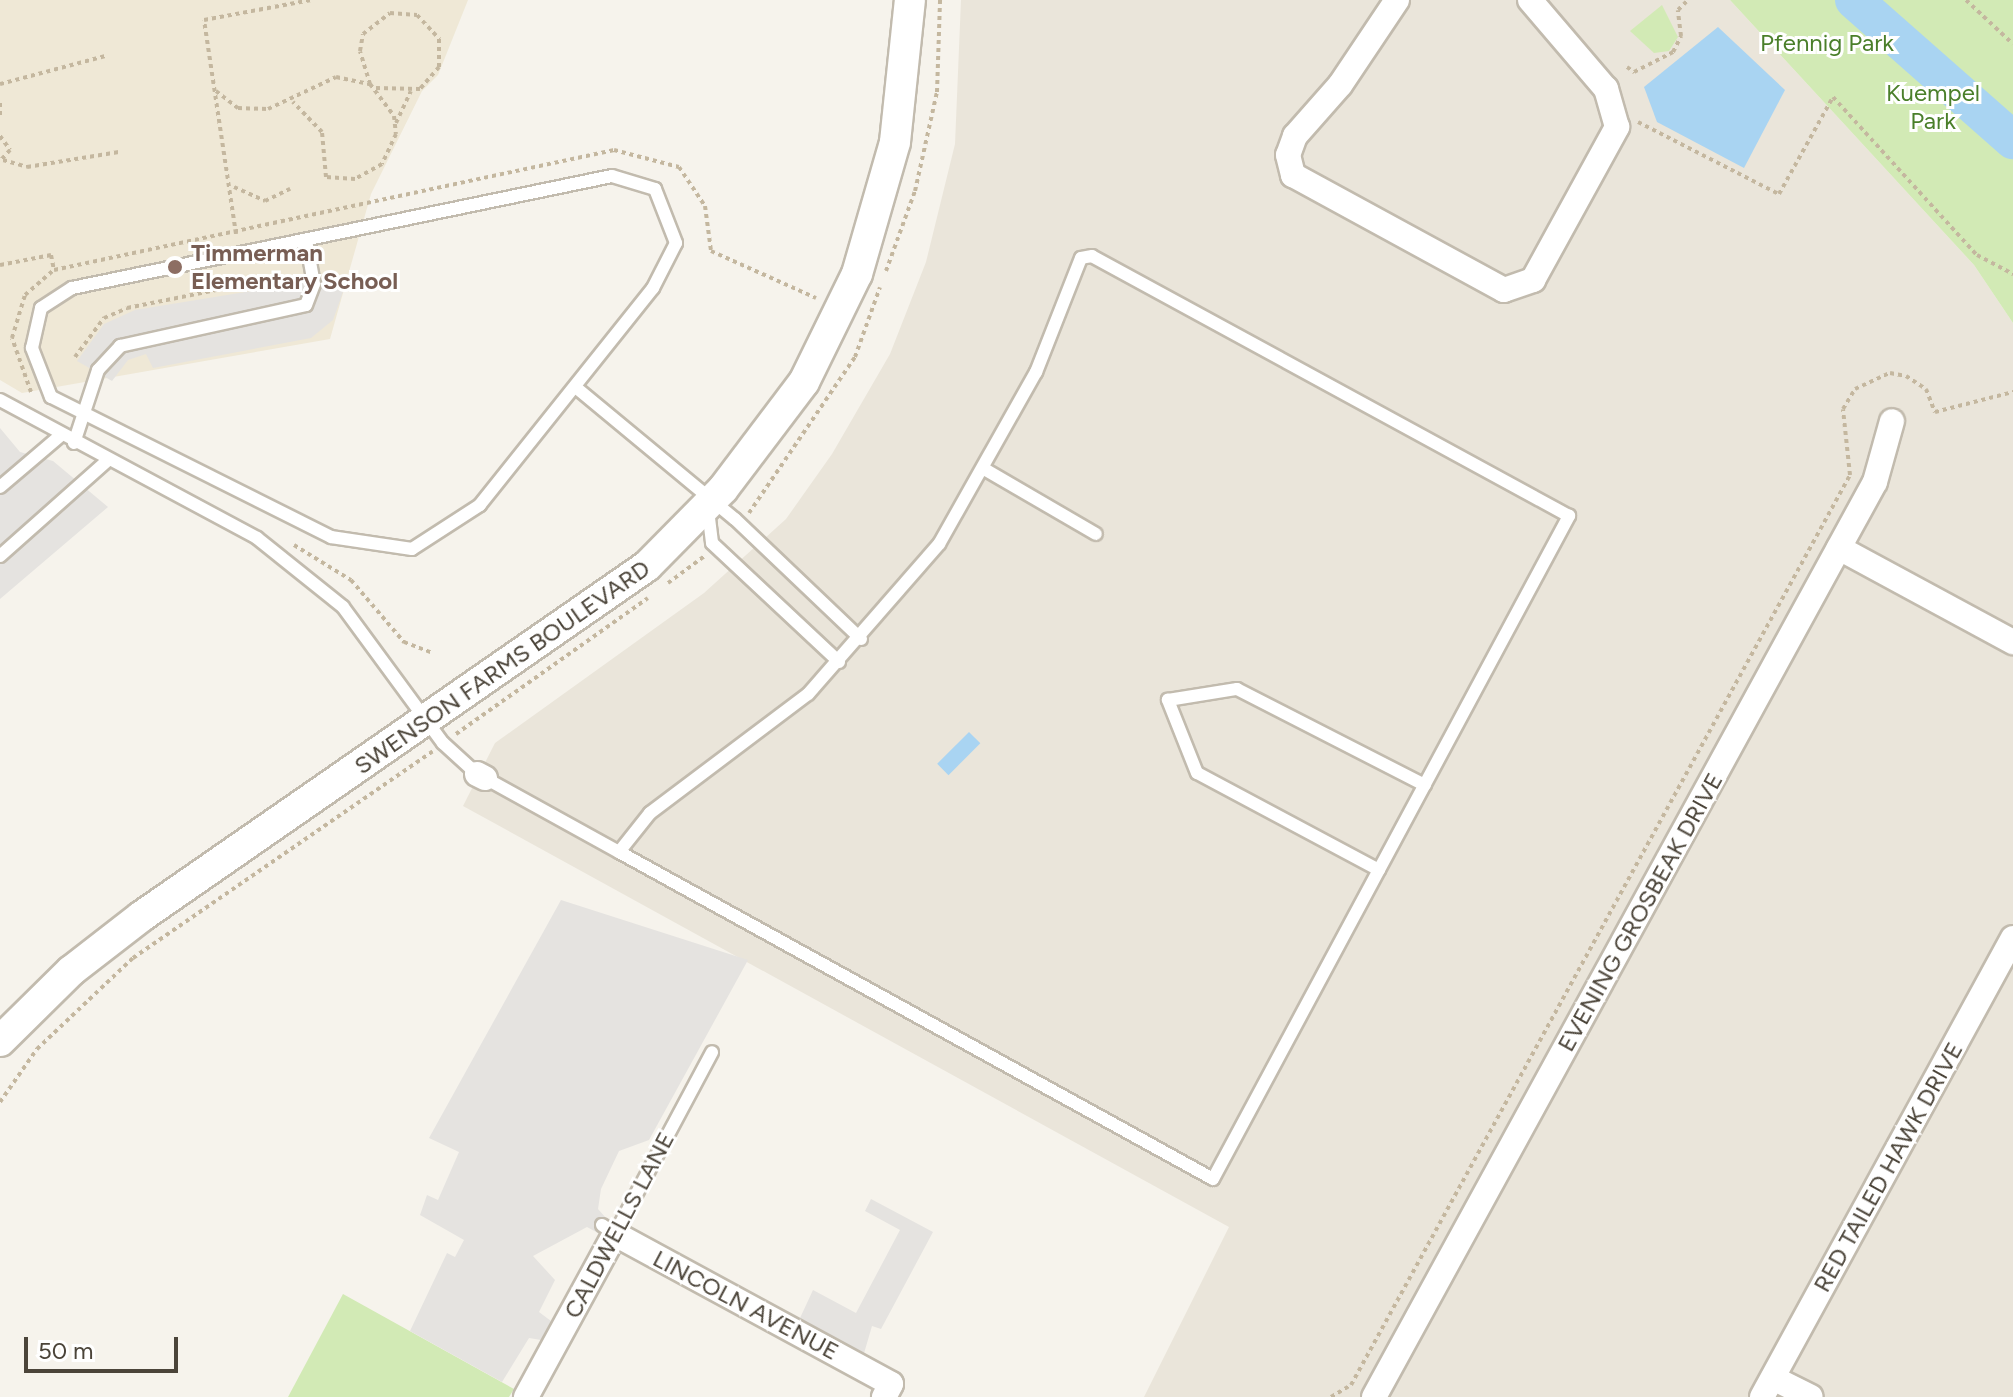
<!DOCTYPE html>
<html>
<head>
<meta charset="utf-8">
<style>
  body { margin:0 }
  #map { position:relative; width:2013px; height:1397px; overflow:hidden; background:#f6f3ec; font-family:Figtree,sans-serif }
  div>[style] { position:absolute }
  .residential>* { inset:0; background:#eae5da }
  .education>* { inset:0; background:#efe8d6 }
  .green>* { inset:0; background:#d2eab5 }
  .parking>* { inset:0; background:#e5e3e0 }
  .water>* { inset:0; background:#a9d4f2; transform-origin:0 0 }
  .river>* { height:38px; margin:-19px; padding:0 19px; transform-origin:19px; border-radius:19px; background:#a9d4f2 }
  .path>* { height:4px; margin-top:-2px; transform-origin:0; background:repeating-linear-gradient(90deg,#c4b79f 0 4px,transparent 0 8px) }
  .roads { filter:drop-shadow(2px 0 #c2bbae) drop-shadow(-2px 0 #c2bbae) drop-shadow(0 2px #c2bbae) drop-shadow(0 -2px #c2bbae) }
  .service>* { height:12px; margin:-6px; padding:0 6px; transform-origin:6px; border-radius:6px; background:#fff }
  .minor>* { height:24px; margin:-12px; padding:0 12px; transform-origin:12px; border-radius:12px; background:#fff }
  .tertiary>* { height:30px; margin:-15px; padding:0 15px; transform-origin:15px; border-radius:15px; background:#fff }
  .dots>* { width:22px; height:22px; translate:-50% -50%; box-sizing:border-box; border:4px solid #fff; border-radius:50% }
  span { translate:-50% -50%; white-space:nowrap; text-align:center; line-height:1.15; -webkit-text-stroke:6px #fff; paint-order:stroke }
  .park-label { font-size:24px; color:#4a7f2a }
  .education-label { font-size:24px; color:#785e54; font-weight:700 }
  .left { translate:0 -50%; text-align:left }
  .street-label { font-size:24px; color:#4b4439 }
  .scale { position:absolute; left:24px; top:1337px; width:154px; height:36px; box-sizing:border-box; border:4px solid #4b4439; border-top:0; padding-left:10px; font-size:24px; line-height:28px; white-space:nowrap; color:#4b4439; -webkit-text-stroke:6px #fff; paint-order:stroke }
</style>
</head>
<body>
<div id="map">
  <div class="residential">
    <div style="clip-path:polygon(961px 0,1730px 0,1974px 265px,2013px 323px,2013px 1397px,1144px 1397px,1229px 1227px,463px 806px,495px 743px,704px 593px,786px 519px,832px 454px,890px 354px,926px 262px,955px 144px)"></div>
  </div>
  <div class="education">
    <div style="clip-path:polygon(0 0,468px 0,438px 75px,422px 91px,371px 194px,330px 339px,22px 393px,0 380px)"></div>
  </div>
  <div class="green">
    <div style="clip-path:polygon(1730px 0,2013px 0,2013px 323px,1974px 265px)"></div>
    <div style="clip-path:polygon(1662px 5px,1678px 37px,1669px 51px,1654px 53px,1630px 31px)"></div>
    <div style="clip-path:polygon(343px 1294px,514px 1389px,509px 1397px,288px 1397px)"></div>
  </div>
  <div class="parking">
    <div style="clip-path:polygon(349px 275px,333px 320px,311px 338px,153px 368px,146px 354px,128px 360px,112px 381px,77px 361px,104px 324px,135px 310px)"></div>
    <div style="clip-path:polygon(0 428px,20px 452px,53px 461px,108px 507px,0 599px)"></div>
    <div style="clip-path:polygon(561px 900px,748px 960px,649px 1140px,619px 1151px,601px 1189px,598px 1209px,606px 1218px,598px 1233px,587px 1227px,533px 1256px,555px 1280px,539px 1312px,551px 1321px,541px 1340px,529px 1338px,502px 1382px,410px 1331px,447px 1253px,455px 1257px,464px 1240px,420px 1215px,427px 1195px,438px 1200px,459px 1152px,429px 1138px)"></div>
    <div style="clip-path:polygon(871px 1199px,933px 1232px,881px 1329px,872px 1326px,860px 1367px,794px 1331px,813px 1290px,856px 1313px,900px 1230px,865px 1211px)"></div>
  </div>
  <div class="water">
    <div style="clip-path:polygon(1718px 27px,1785px 90px,1744px 168px,1657px 122px,1644px 87px)"></div>
    <div style="left:969px;top:732px;width:16px;height:45px;rotate:45deg"></div>
  </div>
  <div class="river">
    <div style="left:1854px;top:0;width:212px;rotate:41.4deg"></div>
  </div>
  <div class="path">
    <div style="left:1966px;top:0;width:64px;rotate:43.1deg"></div>
    <div style="left:1627px;top:67px;width:9px;rotate:36deg"></div>
    <div style="left:1634px;top:72px;width:44px;rotate:-27.1deg"></div>
    <div style="left:1673px;top:52px;width:18px;rotate:-63deg"></div>
    <div style="left:1681px;top:36px;width:26px;rotate:-97deg"></div>
    <div style="left:1678px;top:10px;width:14px;rotate:-45deg"></div>
    <div style="left:0;top:84px;width:109px;rotate:-14.9deg"></div>
    <div style="left:370px;top:84px;width:34px;rotate:-107deg"></div>
    <div style="left:360px;top:51px;width:17px;rotate:-80deg"></div>
    <div style="left:363px;top:34px;width:34px;rotate:-38deg"></div>
    <div style="left:390px;top:13px;width:27px;rotate:4deg"></div>
    <div style="left:417px;top:15px;width:33px;rotate:47deg"></div>
    <div style="left:439px;top:39px;width:28px;rotate:90deg"></div>
    <div style="left:439px;top:67px;width:29px;rotate:131deg"></div>
    <div style="left:420px;top:89px;width:44px;rotate:-178.7deg"></div>
    <div style="left:216px;top:91px;width:28px;rotate:38deg"></div>
    <div style="left:238px;top:108px;width:30px;rotate:2deg"></div>
    <div style="left:268px;top:109px;width:75px;rotate:-25.2deg"></div>
    <div style="left:336px;top:77px;width:35px;rotate:12deg"></div>
    <div style="left:370px;top:84px;width:40px;rotate:53deg"></div>
    <div style="left:394px;top:116px;width:18px;rotate:84deg"></div>
    <div style="left:396px;top:134px;width:33px;rotate:115deg"></div>
    <div style="left:382px;top:164px;width:31px;rotate:151deg"></div>
    <div style="left:355px;top:179px;width:29px;rotate:-176deg"></div>
    <div style="left:326px;top:177px;width:45px;rotate:-95.1deg"></div>
    <div style="left:322px;top:132px;width:42px;rotate:-134deg"></div>
    <div style="left:0;top:103px;width:14px;rotate:90deg"></div>
    <div style="left:1638px;top:122px;width:158px;rotate:27.1deg"></div>
    <div style="left:1779px;top:194px;width:111px;rotate:-60.9deg"></div>
    <div style="left:1833px;top:97px;width:214px;rotate:47.7deg"></div>
    <div style="left:1977px;top:255px;width:41px;rotate:27.8deg"></div>
    <div style="left:396px;top:123px;width:35px;rotate:-65deg"></div>
    <div style="left:0;top:136px;width:17px;rotate:54deg"></div>
    <div style="left:10px;top:150px;width:15px;rotate:132deg"></div>
    <div style="left:3px;top:160px;width:25px;rotate:16deg"></div>
    <div style="left:27px;top:167px;width:93px;rotate:-9.3deg"></div>
    <div style="left:234px;top:187px;width:34px;rotate:24deg"></div>
    <div style="left:265px;top:201px;width:28px;rotate:-26deg"></div>
    <div style="left:236px;top:234px;width:216px;rotate:-98.5deg"></div>
    <div style="left:204px;top:20px;width:109px;rotate:-10.6deg"></div>
    <div style="left:0;top:265px;width:52px;rotate:-11.1deg"></div>
    <div style="left:51px;top:255px;width:15px;rotate:79deg"></div>
    <div style="left:886px;top:271px;width:85px;rotate:-70.1deg"></div>
    <div style="left:915px;top:191px;width:101px;rotate:-77.5deg"></div>
    <div style="left:937px;top:92px;width:92px;rotate:-88.1deg"></div>
    <div style="left:75px;top:357px;width:49px;rotate:-53.4deg"></div>
    <div style="left:104px;top:318px;width:25px;rotate:-23deg"></div>
    <div style="left:127px;top:308px;width:157px;rotate:-11.4deg"></div>
    <div style="left:31px;top:392px;width:57px;rotate:-109.4deg"></div>
    <div style="left:12px;top:338px;width:45px;rotate:-73.2deg"></div>
    <div style="left:25px;top:295px;width:38px;rotate:-41deg"></div>
    <div style="left:54px;top:270px;width:573px;rotate:-12.09deg"></div>
    <div style="left:614px;top:150px;width:67px;rotate:14.7deg"></div>
    <div style="left:679px;top:167px;width:47px;rotate:56.3deg"></div>
    <div style="left:705px;top:206px;width:45px;rotate:82.4deg"></div>
    <div style="left:711px;top:251px;width:115px;rotate:24.1deg"></div>
    <div style="left:749px;top:513px;width:189px;rotate:-55.8deg"></div>
    <div style="left:855px;top:357px;width:74px;rotate:-70.3deg"></div>
    <div style="left:294px;top:545px;width:67px;rotate:31.6deg"></div>
    <div style="left:351px;top:580px;width:82px;rotate:49.5deg"></div>
    <div style="left:404px;top:642px;width:30px;rotate:21deg"></div>
    <div style="left:668px;top:583px;width:47px;rotate:-36.4deg"></div>
    <div style="left:456px;top:734px;width:235px;rotate:-35.3deg"></div>
    <div style="left:0;top:1102px;width:65px;rotate:-55.1deg"></div>
    <div style="left:37px;top:1049px;width:132px;rotate:-43.5deg"></div>
    <div style="left:133px;top:958px;width:364px;rotate:-34.6deg"></div>
    <div style="left:1331px;top:1397px;width:23px;rotate:-31deg"></div>
    <div style="left:1351px;top:1385px;width:1038px;rotate:-61.26deg"></div>
    <div style="left:1850px;top:475px;width:66px;rotate:-96.1deg"></div>
    <div style="left:1843px;top:409px;width:23px;rotate:-59deg"></div>
    <div style="left:1855px;top:389px;width:38px;rotate:-25deg"></div>
    <div style="left:1890px;top:373px;width:16px;rotate:11deg"></div>
    <div style="left:1906px;top:376px;width:24px;rotate:33deg"></div>
    <div style="left:1926px;top:389px;width:25px;rotate:69deg"></div>
    <div style="left:1935px;top:412px;width:81px;rotate:-14.4deg"></div>
  </div>
  <div class="roads">
    <div class="service">
      <div style="left:612px;top:176px;width:45px;rotate:16.8deg"></div>
      <div style="left:655px;top:189px;width:58px;rotate:68.7deg"></div>
      <div style="left:676px;top:243px;width:51px;rotate:117.1deg"></div>
      <div style="left:653px;top:288px;width:278px;rotate:128.6deg"></div>
      <div style="left:480px;top:505px;width:81px;rotate:147.1deg"></div>
      <div style="left:412px;top:549px;width:82px;rotate:-171.6deg"></div>
      <div style="left:331px;top:537px;width:313px;rotate:-153.4deg"></div>
      <div style="left:51px;top:397px;width:53px;rotate:-111.2deg"></div>
      <div style="left:32px;top:348px;width:41px;rotate:-77.3deg"></div>
      <div style="left:41px;top:308px;width:37px;rotate:-33deg"></div>
      <div style="left:72px;top:288px;width:551px;rotate:-11.72deg"></div>
      <div style="left:579px;top:390px;width:202px;rotate:39.6deg"></div>
      <div style="left:735px;top:519px;width:174px;rotate:43.6deg"></div>
      <div style="left:0;top:400px;width:292px;rotate:28.2deg"></div>
      <div style="left:257px;top:538px;width:110px;rotate:38.7deg"></div>
      <div style="left:343px;top:607px;width:169px;rotate:53.7deg"></div>
      <div style="left:443px;top:743px;width:46px;rotate:42.4deg"></div>
      <div style="left:74px;top:443px;width:77px;rotate:-71.8deg"></div>
      <div style="left:98px;top:370px;width:33px;rotate:-47deg"></div>
      <div style="left:120px;top:346px;width:190px;rotate:-12.4deg"></div>
      <div style="left:306px;top:305px;width:22px;rotate:-69deg"></div>
      <div style="left:314px;top:284px;width:45px;rotate:-100.3deg"></div>
      <div style="left:986px;top:470px;width:127px;rotate:30.2deg"></div>
      <div style="left:0;top:487px;width:80px;rotate:-40.4deg"></div>
      <div style="left:708px;top:510px;width:33px;rotate:83deg"></div>
      <div style="left:712px;top:543px;width:174px;rotate:43.1deg"></div>
      <div style="left:0;top:556px;width:143px;rotate:-41.6deg"></div>
      <div style="left:485px;top:778px;width:153px;rotate:28.9deg"></div>
      <div style="left:619px;top:852px;width:678px;rotate:28.83deg"></div>
      <div style="left:1213px;top:1179px;width:753px;rotate:-61.77deg"></div>
      <div style="left:1569px;top:516px;width:543px;rotate:-151.41deg"></div>
      <div style="left:1092px;top:256px;width:11px;rotate:170deg"></div>
      <div style="left:1081px;top:258px;width:123px;rotate:111.5deg"></div>
      <div style="left:1036px;top:372px;width:197px;rotate:119.4deg"></div>
      <div style="left:939px;top:544px;width:199px;rotate:131.1deg"></div>
      <div style="left:808px;top:694px;width:198px;rotate:143deg"></div>
      <div style="left:650px;top:813px;width:50px;rotate:128.5deg"></div>
      <div style="left:1379px;top:870px;width:206px;rotate:-151.9deg"></div>
      <div style="left:1197px;top:773px;width:79px;rotate:-111.7deg"></div>
      <div style="left:1168px;top:700px;width:70px;rotate:-9.1deg"></div>
      <div style="left:1237px;top:689px;width:211px;rotate:27.1deg"></div>
      <div style="left:602px;top:1225px;width:16px;rotate:35deg"></div>
      <div style="left:615px;top:1234px;width:206px;rotate:-61.9deg"></div>
    </div>
    <div class="minor">
      <div style="left:1397px;top:0;width:102px;rotate:123.8deg"></div>
      <div style="left:1340px;top:85px;width:68px;rotate:131.4deg"></div>
      <div style="left:1295px;top:136px;width:20px;rotate:110deg"></div>
      <div style="left:1288px;top:155px;width:21px;rotate:76deg"></div>
      <div style="left:1293px;top:175px;width:240px;rotate:28.6deg"></div>
      <div style="left:1504px;top:290px;width:31px;rotate:-19deg"></div>
      <div style="left:1533px;top:280px;width:175px;rotate:-61.2deg"></div>
      <div style="left:1617px;top:127px;width:40px;rotate:-106deg"></div>
      <div style="left:1606px;top:89px;width:117px;rotate:-130.5deg"></div>
      <div style="left:1839px;top:548px;width:198px;rotate:28.4deg"></div>
      <div style="left:477px;top:774px;width:9px;rotate:27deg"></div>
      <div style="left:1773px;top:1378px;width:42px;rotate:26.6deg"></div>
      <div style="left:526px;top:1397px;width:186px;rotate:-61.4deg"></div>
      <div style="left:615px;top:1234px;width:314px;rotate:28.5deg"></div>
      <div style="left:891px;top:1384px;width:15px;rotate:118deg"></div>
      <div style="left:1374px;top:1397px;width:1043px;rotate:-61.3deg"></div>
      <div style="left:1875px;top:482px;width:63px;rotate:-74.4deg"></div>
      <div style="left:1762px;top:1397px;width:523px;rotate:-61.33deg"></div>
    </div>
    <div class="tertiary">
      <div style="left:0;top:1041px;width:100px;rotate:-44.6deg"></div>
      <div style="left:71px;top:971px;width:90px;rotate:-37.8deg"></div>
      <div style="left:142px;top:916px;width:614px;rotate:-34.72deg"></div>
      <div style="left:647px;top:566px;width:108px;rotate:-45.4deg"></div>
      <div style="left:723px;top:489px;width:134px;rotate:-52.9deg"></div>
      <div style="left:804px;top:382px;width:120px;rotate:-63.9deg"></div>
      <div style="left:857px;top:274px;width:137px;rotate:-73.9deg"></div>
      <div style="left:895px;top:142px;width:143px;rotate:-84deg"></div>
    </div>
  </div>
  <div class="dots">
    <div style="left:175px;top:267px;background:#8d6e63"></div>
  </div>
  <div class="park-label">
    <span style="left:1827px;top:43px">Pfennig Park</span>
    <span style="left:1933px;top:107px">Kuempel<br>Park</span>
  </div>
  <div class="education-label">
    <span class="left" style="left:191px;top:267px">Timmerman<br>Elementary School</span>
  </div>
  <div class="street-label">
    <span style="left:502px;top:667px;rotate:-35deg">SWENSON FARMS BOULEVARD</span>
    <span style="left:1640px;top:912px;rotate:-61deg">EVENING GROSBEAK DRIVE</span>
    <span style="left:1888px;top:1167px;rotate:-61deg">RED TAILED HAWK DRIVE</span>
    <span style="left:619px;top:1225px;rotate:-62deg">CALDWELLS LANE</span>
    <span style="left:746px;top:1305px;rotate:28deg">LINCOLN AVENUE</span>
  </div>
  <div class="scale">50 m</div>
</div>
</body>
</html>
